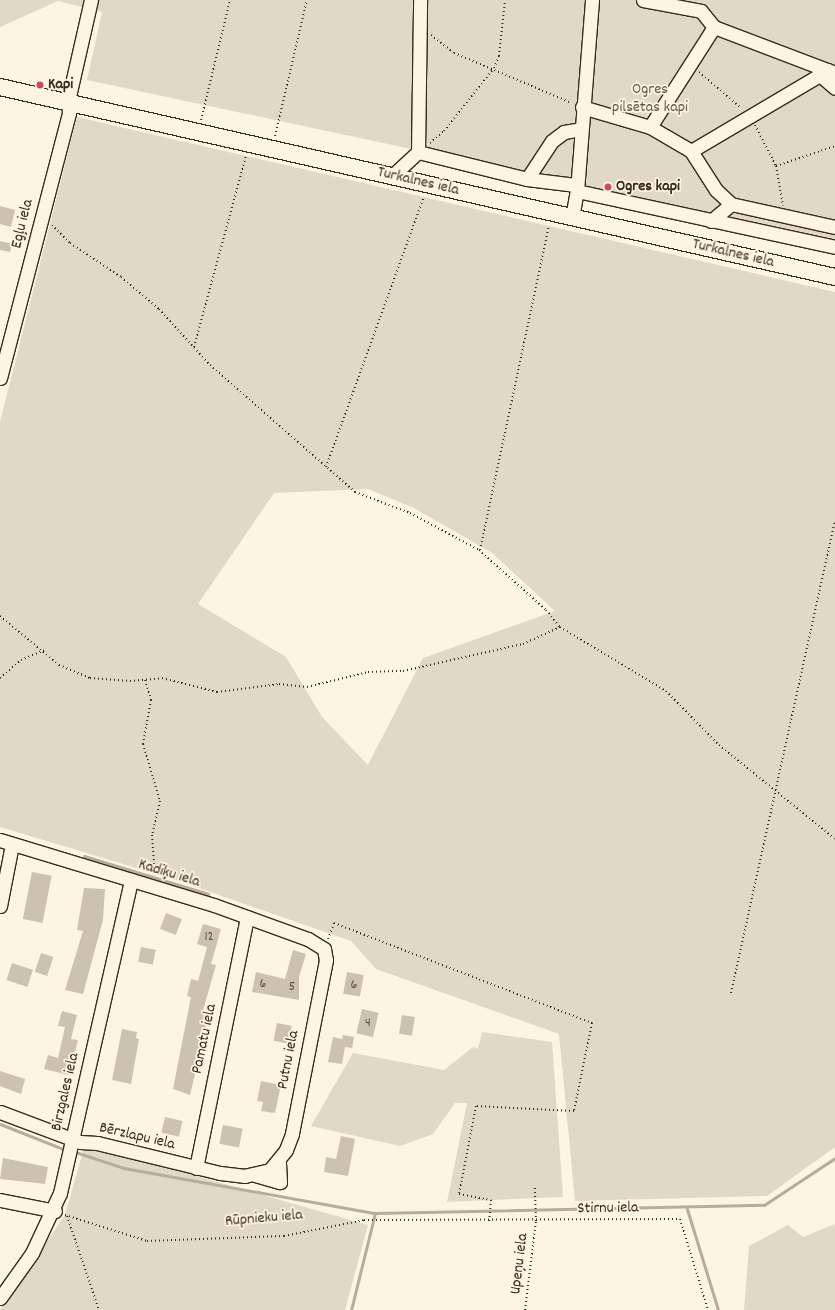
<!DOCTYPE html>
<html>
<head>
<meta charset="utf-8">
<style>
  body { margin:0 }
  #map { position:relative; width:835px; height:1310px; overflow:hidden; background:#fcf5e5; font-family:Dekko,sans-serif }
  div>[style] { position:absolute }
  .green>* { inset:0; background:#e0d8c8 }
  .stream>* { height:3px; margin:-1.5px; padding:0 1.5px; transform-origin:1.5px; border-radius:1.5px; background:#b7ad9e }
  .building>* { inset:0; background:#ccc2b3; transform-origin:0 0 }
  .path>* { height:2px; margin-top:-1px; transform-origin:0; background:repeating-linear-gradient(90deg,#3b2a1e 0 1px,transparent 0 4px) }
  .roads { filter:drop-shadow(1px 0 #3b2a1e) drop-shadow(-1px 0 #3b2a1e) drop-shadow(0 1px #3b2a1e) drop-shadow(0 -1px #3b2a1e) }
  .minor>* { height:13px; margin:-6.5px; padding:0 6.5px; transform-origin:6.5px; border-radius:6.5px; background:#fcf5e5 }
  .major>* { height:16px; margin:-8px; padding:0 8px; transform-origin:8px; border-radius:8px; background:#fcf5e5 }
  .dots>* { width:11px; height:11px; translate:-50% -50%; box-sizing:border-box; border:2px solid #fcf5e5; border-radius:50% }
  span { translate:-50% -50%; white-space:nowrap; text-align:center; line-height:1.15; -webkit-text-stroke:3.5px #fcf5e5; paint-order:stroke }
  .number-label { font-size:14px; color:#5f5043 }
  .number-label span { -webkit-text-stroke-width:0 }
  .poi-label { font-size:16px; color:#3b2a1e; font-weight:700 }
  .left { translate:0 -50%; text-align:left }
  .park-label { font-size:16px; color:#645648 }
  .street-label { font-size:16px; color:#3b2a1e }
</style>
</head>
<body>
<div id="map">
  <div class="green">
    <div style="clip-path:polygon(0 0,835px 0,835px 239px,87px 80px,102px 12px,58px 1px,0 27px)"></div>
    <div style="clip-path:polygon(evenodd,77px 117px,835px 292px,835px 1147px,767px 1196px,575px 1201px,559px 1034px,376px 969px,351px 941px,173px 879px,0 827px,0 422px,77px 117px,368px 489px,414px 508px,492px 553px,555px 611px,423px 658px,368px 765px,322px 717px,286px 657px,198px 604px,274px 493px,368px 489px)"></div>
    <div style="clip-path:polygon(482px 1032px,552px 1042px,563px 1197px,447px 1202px,467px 1103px,455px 1103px,433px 1134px,400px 1146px,311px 1126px,353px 1053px,444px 1070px,473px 1047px,478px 1049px)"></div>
    <div style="clip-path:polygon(84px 1148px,179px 1171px,368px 1225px,345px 1310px,0 1310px,65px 1215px)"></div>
    <div style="clip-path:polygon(835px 1224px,835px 1310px,744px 1310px,749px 1246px,788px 1225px,803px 1237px)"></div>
  </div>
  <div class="stream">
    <div style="left:84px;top:856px;width:130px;rotate:17deg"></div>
    <div style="left:0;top:1124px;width:71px;rotate:21.5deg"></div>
    <div style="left:72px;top:1151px;width:55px;rotate:18.1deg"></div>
    <div style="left:124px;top:1168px;width:255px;rotate:10.2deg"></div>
    <div style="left:375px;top:1213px;width:389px;rotate:-1.2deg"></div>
    <div style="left:764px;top:1205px;width:85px;rotate:-33.5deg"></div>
    <div style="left:687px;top:1209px;width:106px;rotate:72.9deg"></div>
    <div style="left:351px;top:1310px;width:100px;rotate:-76.1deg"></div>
  </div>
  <div class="building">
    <div style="clip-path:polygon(0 206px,15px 210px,11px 227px,0 224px)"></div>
    <div style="clip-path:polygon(0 241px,12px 244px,10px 252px,0 250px)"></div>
    <div style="left:32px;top:872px;width:20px;height:48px;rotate:11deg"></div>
    <div style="clip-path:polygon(84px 888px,105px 889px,103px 920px,83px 994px,65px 990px,83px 931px,77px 930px)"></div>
    <div style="left:166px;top:913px;width:17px;height:17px;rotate:21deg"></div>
    <div style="clip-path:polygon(203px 924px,221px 929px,211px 964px,216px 965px,202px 1014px,208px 1015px,204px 1037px,190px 1095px,173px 1089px,191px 997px,187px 996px,191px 979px,198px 981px,207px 947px,197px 944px)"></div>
    <div style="left:141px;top:947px;width:15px;height:15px;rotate:11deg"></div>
    <div style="clip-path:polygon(293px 950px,306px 954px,299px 977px,299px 1000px,252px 992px,256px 972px,285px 979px)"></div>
    <div style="left:41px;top:953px;width:13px;height:20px;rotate:18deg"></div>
    <div style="left:12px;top:963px;width:22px;height:18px;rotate:18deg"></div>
    <div style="left:347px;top:972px;width:17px;height:22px;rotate:10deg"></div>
    <div style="left:362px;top:1009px;width:17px;height:25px;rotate:13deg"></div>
    <div style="clip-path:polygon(62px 1011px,77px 1015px,71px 1039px,78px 1040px,69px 1075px,44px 1069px,48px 1055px,58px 1058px,65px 1027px,58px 1026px)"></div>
    <div style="left:402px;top:1015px;width:13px;height:19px;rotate:9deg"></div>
    <div style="left:277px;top:1023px;width:15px;height:18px;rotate:11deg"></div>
    <div style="clip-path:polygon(122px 1029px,137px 1032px,136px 1038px,139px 1039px,131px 1084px,112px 1080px)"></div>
    <div style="clip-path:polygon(343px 1035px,354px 1037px,352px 1048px,345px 1047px,342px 1064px,328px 1062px,333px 1037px,342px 1039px)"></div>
    <div style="clip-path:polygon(0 1071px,25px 1079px,21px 1094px,0 1086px)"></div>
    <div style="clip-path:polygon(261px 1081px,281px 1085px,275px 1113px,261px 1111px,263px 1102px,257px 1101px)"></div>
    <div style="left:165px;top:1117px;width:18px;height:16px;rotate:13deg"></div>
    <div style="left:223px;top:1125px;width:20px;height:19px;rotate:11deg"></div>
    <div style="clip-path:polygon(341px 1136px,355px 1139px,348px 1176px,324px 1172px,326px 1157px,336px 1159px)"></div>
    <div style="clip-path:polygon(3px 1158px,48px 1167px,45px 1184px,0 1179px)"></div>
  </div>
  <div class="path">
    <div style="left:431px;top:35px;width:29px;rotate:38deg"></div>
    <div style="left:454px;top:53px;width:128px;rotate:23deg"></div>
    <div style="left:699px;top:72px;width:55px;rotate:40.6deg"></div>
    <div style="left:201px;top:120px;width:123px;rotate:-76.4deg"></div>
    <div style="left:755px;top:125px;width:46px;rotate:62.9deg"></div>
    <div style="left:776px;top:166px;width:40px;rotate:80deg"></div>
    <div style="left:275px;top:136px;width:140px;rotate:-76.8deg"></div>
    <div style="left:430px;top:143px;width:18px;rotate:-41deg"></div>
    <div style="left:444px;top:131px;width:80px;rotate:-51.6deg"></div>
    <div style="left:494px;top:68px;width:13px;rotate:-67deg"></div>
    <div style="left:499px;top:56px;width:56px;rotate:-83.9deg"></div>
    <div style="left:776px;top:166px;width:62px;rotate:-18.7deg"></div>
    <div style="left:52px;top:225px;width:25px;rotate:45deg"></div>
    <div style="left:70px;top:243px;width:61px;rotate:33.7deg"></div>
    <div style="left:121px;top:277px;width:50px;rotate:40.1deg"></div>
    <div style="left:159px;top:309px;width:76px;rotate:47.7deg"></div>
    <div style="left:210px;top:365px;width:193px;rotate:41.2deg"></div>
    <div style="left:355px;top:492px;width:59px;rotate:20.9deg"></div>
    <div style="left:410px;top:513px;width:78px;rotate:28.2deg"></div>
    <div style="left:479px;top:550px;width:90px;rotate:41.8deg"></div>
    <div style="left:546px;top:610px;width:22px;rotate:51deg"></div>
    <div style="left:194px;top:347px;width:198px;rotate:-74.8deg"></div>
    <div style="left:326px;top:467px;width:287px;rotate:-70.1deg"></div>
    <div style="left:480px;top:550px;width:331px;rotate:-78deg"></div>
    <div style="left:0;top:616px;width:77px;rotate:39.7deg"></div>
    <div style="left:59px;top:665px;width:34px;rotate:23deg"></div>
    <div style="left:90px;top:678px;width:40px;rotate:4.3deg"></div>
    <div style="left:130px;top:681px;width:32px;rotate:-5deg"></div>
    <div style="left:162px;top:678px;width:57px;rotate:14.3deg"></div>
    <div style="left:217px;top:692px;width:63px;rotate:-7.4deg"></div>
    <div style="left:279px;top:684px;width:28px;rotate:6deg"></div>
    <div style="left:307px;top:687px;width:63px;rotate:-13.8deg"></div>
    <div style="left:368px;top:672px;width:35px;rotate:-2deg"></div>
    <div style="left:403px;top:671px;width:123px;rotate:-12.7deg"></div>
    <div style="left:523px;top:644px;width:41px;rotate:-24.7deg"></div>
    <div style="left:560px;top:627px;width:124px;rotate:31.1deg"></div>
    <div style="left:666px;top:691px;width:76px;rotate:45.5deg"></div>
    <div style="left:719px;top:745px;width:149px;rotate:39deg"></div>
    <div style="left:0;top:678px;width:28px;rotate:-41deg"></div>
    <div style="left:21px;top:660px;width:25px;rotate:-23deg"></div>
    <div style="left:145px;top:680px;width:21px;rotate:73deg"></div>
    <div style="left:151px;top:700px;width:45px;rotate:100.3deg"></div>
    <div style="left:143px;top:744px;width:59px;rotate:73.4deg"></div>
    <div style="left:160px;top:801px;width:35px;rotate:103deg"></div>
    <div style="left:152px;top:835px;width:28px;rotate:86deg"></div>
    <div style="left:154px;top:863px;width:12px;rotate:114deg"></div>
    <div style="left:328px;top:939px;width:17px;rotate:-69deg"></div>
    <div style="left:334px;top:923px;width:277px;rotate:21.2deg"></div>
    <div style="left:592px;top:1023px;width:90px;rotate:101.6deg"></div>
    <div style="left:574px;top:1111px;width:98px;rotate:-177.1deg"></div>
    <div style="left:476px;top:1106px;width:90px;rotate:100.9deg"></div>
    <div style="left:459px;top:1194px;width:33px;rotate:11deg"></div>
    <div style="left:491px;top:1200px;width:22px;rotate:95deg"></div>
    <div style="left:731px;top:993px;width:483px;rotate:-77.6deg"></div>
    <div style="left:65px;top:1215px;width:86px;rotate:17.6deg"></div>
    <div style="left:147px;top:1241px;width:137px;rotate:-2.1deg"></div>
    <div style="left:284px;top:1236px;width:82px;rotate:-11.3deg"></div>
    <div style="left:364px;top:1220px;width:316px;rotate:-0.2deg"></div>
    <div style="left:680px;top:1219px;width:95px;rotate:72.9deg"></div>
    <div style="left:67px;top:1216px;width:99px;rotate:71.2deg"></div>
    <div style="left:525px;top:1310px;width:90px;rotate:-83deg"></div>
    <div style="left:536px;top:1221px;width:35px;rotate:-92deg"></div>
  </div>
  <div class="roads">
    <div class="minor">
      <div style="left:643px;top:0;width:59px;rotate:10.7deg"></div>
      <div style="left:701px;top:11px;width:21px;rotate:51deg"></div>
      <div style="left:714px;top:27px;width:129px;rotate:20.8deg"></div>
      <div style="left:819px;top:74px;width:21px;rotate:41deg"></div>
      <div style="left:582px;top:107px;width:71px;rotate:16.4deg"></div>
      <div style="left:650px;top:127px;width:48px;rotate:30.3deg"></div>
      <div style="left:691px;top:151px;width:46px;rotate:57.3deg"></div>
      <div style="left:716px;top:190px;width:21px;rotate:43deg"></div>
      <div style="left:731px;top:204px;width:107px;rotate:12.5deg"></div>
      <div style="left:650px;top:127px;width:119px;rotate:-57.4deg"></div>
      <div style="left:691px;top:151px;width:159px;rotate:-30.6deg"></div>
      <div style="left:418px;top:152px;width:152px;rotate:-89.2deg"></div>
      <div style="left:392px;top:176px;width:35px;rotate:-43deg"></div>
      <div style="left:418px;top:152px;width:112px;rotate:13.9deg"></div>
      <div style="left:527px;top:179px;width:49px;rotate:7deg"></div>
      <div style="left:527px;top:179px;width:45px;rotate:-56.7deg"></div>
      <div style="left:552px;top:141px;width:15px;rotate:-37deg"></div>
      <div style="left:564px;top:132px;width:17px;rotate:-10deg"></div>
      <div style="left:577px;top:191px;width:192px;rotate:-85.5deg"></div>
      <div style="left:572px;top:218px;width:27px;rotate:-80deg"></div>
      <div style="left:577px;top:191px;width:264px;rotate:12.2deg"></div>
      <div style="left:711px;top:221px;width:26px;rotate:-40deg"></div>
      <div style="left:0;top:378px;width:274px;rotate:-75.4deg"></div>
      <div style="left:69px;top:113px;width:12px;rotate:-95deg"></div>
      <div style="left:68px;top:101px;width:104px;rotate:-77.2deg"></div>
      <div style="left:0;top:840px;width:224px;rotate:16.9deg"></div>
      <div style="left:214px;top:905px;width:100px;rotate:19.9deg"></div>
      <div style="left:308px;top:939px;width:19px;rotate:32deg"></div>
      <div style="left:324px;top:949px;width:11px;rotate:80deg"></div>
      <div style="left:326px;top:960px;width:177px;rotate:101.1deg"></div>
      <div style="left:292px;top:1134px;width:17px;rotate:111deg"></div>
      <div style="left:286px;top:1150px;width:26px;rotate:129deg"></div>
      <div style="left:270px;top:1170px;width:26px;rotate:167deg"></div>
      <div style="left:245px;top:1176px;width:25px;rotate:-173deg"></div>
      <div style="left:220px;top:1173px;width:127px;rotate:-166.3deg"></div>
      <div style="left:97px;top:1143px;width:17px;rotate:-177deg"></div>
      <div style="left:80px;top:1142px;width:85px;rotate:-159.4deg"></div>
      <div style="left:0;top:906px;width:63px;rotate:-79deg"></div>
      <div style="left:196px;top:1168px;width:256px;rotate:-78.5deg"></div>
      <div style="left:255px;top:1175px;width:26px;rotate:16deg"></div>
      <div style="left:280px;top:1182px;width:21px;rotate:-93deg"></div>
      <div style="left:0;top:1200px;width:56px;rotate:11.3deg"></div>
      <div style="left:0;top:1298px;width:55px;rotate:-54.6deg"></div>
      <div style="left:32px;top:1253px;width:66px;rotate:-65deg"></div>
      <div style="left:60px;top:1193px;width:321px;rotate:-77.2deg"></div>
    </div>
    <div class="major">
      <div style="left:0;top:87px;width:856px;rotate:12.82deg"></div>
    </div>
  </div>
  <div class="dots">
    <div style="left:40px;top:85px;background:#d1495b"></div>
    <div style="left:608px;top:187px;background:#d1495b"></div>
  </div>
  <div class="number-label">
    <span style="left:209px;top:937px">12</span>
    <span style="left:263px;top:984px">6</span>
    <span style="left:354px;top:985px">6</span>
    <span style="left:292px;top:987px">5</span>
    <span style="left:368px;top:1023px">4</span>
  </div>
  <div class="poi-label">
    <span class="left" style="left:48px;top:85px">Kapi</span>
    <span class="left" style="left:616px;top:187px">Ogres kapi</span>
  </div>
  <div class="park-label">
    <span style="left:650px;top:99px">Ogres<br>pilsētas kapi</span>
  </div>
  <div class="street-label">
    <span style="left:418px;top:182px;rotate:13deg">Turkalnes iela</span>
    <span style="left:23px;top:224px;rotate:-76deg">Egļu iela</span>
    <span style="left:733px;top:254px;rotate:13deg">Turkalnes iela</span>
    <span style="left:169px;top:874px;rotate:17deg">Kadiķu iela</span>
    <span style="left:205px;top:1039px;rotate:-78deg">Pamatu iela</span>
    <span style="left:289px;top:1060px;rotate:-79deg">Putnu iela</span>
    <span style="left:66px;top:1092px;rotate:-77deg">Birzgales iela</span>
    <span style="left:137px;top:1137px;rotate:13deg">Bērzlapu iela</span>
    <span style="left:608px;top:1209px;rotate:-1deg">Stirnu iela</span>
    <span style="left:264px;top:1219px;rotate:-5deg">Rūpnieku iela</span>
    <span style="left:520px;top:1264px;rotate:-83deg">Upeņu iela</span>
  </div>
</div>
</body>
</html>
